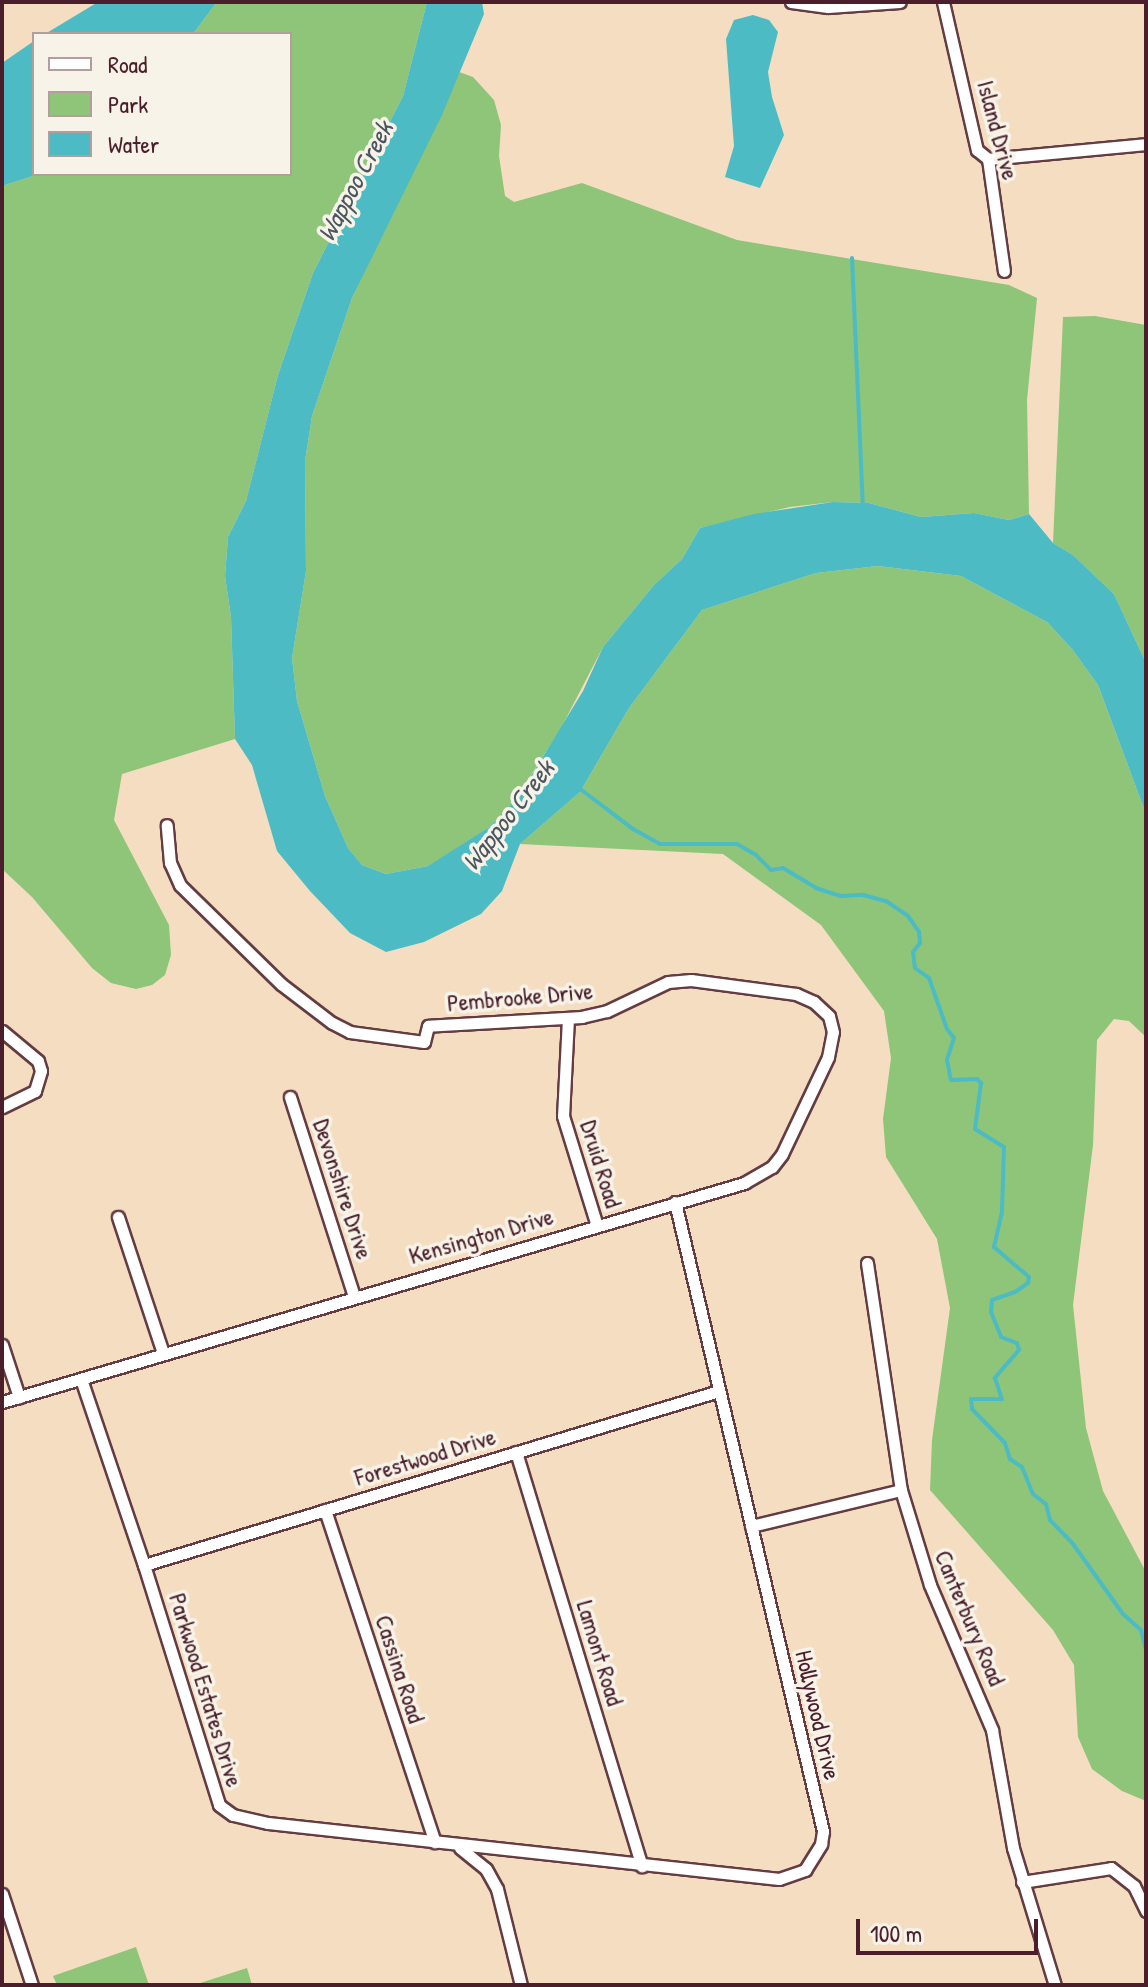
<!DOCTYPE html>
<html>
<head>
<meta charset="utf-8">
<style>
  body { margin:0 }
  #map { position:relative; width:1148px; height:1987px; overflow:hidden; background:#f4ddc1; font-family:"Patrick Hand",sans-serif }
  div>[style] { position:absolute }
  .green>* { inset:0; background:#8ec579 }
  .water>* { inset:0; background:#4dbbc3 }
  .stream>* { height:4px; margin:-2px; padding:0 2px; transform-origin:2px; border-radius:2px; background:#4dbbc3 }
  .roads { filter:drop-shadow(2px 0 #643c42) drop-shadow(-2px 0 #643c42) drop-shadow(0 2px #643c42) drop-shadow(0 -2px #643c42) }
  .minor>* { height:11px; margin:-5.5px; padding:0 5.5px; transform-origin:5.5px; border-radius:5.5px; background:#fff }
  span { translate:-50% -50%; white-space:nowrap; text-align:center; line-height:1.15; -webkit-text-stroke:7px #f7f3e8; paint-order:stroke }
  .street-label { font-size:24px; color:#4a1f2b }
  .water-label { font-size:26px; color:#4b5660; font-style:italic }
  .frame { position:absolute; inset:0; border:4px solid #4a1f2b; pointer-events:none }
  .legend { position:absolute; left:32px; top:32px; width:260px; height:144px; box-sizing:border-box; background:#f7f3e8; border:2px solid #b29e9c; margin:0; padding:10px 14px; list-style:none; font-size:24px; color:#4a1f2b }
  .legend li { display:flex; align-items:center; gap:16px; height:40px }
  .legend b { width:40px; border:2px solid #b29e9c }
  .scale { position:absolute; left:856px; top:1919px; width:182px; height:36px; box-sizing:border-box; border:4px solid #4a1f2b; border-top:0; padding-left:10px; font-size:24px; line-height:28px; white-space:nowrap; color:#4a1f2b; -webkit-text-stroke:6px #f7f3e8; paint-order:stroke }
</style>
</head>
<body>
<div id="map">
  <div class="green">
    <div style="clip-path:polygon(217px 2px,427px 2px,403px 96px,313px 273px,278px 375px,246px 501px,228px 537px,225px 576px,231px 617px,235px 739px,122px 774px,114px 820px,169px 925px,171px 955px,165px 975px,152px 985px,136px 989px,111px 983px,92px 968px,32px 897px,2px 869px,2px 186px,39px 174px,290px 174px,290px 34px,193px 34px)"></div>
    <div style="clip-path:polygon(459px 72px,473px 77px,494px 100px,501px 125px,499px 156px,505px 196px,514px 202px,582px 183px,737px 240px,1009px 285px,1037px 298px,1027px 400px,1029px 514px,1009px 520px,974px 513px,921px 517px,869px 503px,833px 502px,790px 507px,700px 528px,682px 559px,654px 585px,603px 647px,561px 728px,515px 800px,488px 828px,458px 850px,428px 866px,386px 874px,362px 865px,348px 848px,325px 796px,297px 701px,292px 658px,306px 571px,305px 461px,312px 416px,352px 298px)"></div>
    <div style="clip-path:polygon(1095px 316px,1146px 325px,1146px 663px,1114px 594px,1073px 555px,1053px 543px,1063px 317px)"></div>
    <div style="clip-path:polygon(878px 566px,961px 576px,1047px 622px,1072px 649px,1098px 685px,1146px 814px,1146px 1037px,1129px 1021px,1114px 1019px,1097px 1040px,1093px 1145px,1073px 1305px,1086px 1428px,1103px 1491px,1146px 1572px,1146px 1801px,1122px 1791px,1092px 1769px,1078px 1737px,1074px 1665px,1053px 1630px,930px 1490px,932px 1440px,950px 1308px,937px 1239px,886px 1157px,883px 1119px,891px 1058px,884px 1011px,821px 925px,723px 854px,520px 844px,580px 792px,629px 708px,702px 610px,816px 573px)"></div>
    <div style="clip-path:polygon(136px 1947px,149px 1985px,57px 1985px,53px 1976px)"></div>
    <div style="clip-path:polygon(247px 1968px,252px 1985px,194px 1985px)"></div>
  </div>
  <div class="water">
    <div style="clip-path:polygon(98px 2px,217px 2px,193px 34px,45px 34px)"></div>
    <div style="clip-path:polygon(427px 2px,482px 2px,484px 14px,442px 115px,352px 298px,312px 416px,305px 461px,306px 571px,292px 658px,297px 701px,325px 796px,348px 848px,362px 865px,386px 874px,428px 866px,488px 828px,515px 800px,536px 768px,583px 691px,603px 647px,654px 585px,682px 559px,700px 528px,754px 514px,833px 502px,869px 503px,921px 517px,974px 513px,1009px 520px,1029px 514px,1053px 543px,1073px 555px,1114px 594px,1146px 663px,1146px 814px,1098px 685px,1072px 649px,1047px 622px,961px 576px,878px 566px,816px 573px,702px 610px,629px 708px,580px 792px,520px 844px,502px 891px,481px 914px,424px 942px,386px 952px,350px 933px,310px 891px,277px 851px,252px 765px,235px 739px,231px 617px,225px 576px,228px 537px,246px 501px,278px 375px,313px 273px,403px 96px)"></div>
    <div style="clip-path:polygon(753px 15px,769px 20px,778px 32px,768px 72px,772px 97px,784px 135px,760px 188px,725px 177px,734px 146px,726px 39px,734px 20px)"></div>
    <div style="clip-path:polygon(34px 41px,34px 174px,39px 174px,2px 186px,2px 63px)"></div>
  </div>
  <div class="stream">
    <div style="left:852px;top:258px;width:249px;rotate:87.5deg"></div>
    <div style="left:579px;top:788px;width:68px;rotate:37.2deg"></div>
    <div style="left:633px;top:829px;width:31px;rotate:29deg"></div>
    <div style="left:660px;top:844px;width:77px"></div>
    <div style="left:737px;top:844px;width:22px;rotate:30deg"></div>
    <div style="left:756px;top:855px;width:21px;rotate:45deg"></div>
    <div style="left:771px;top:870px;width:12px;rotate:-9deg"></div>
    <div style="left:783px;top:868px;width:39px;rotate:31deg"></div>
    <div style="left:816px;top:888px;width:26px;rotate:18deg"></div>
    <div style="left:841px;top:896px;width:22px;rotate:-3deg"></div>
    <div style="left:863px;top:895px;width:24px;rotate:15deg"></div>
    <div style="left:886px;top:901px;width:27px;rotate:34deg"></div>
    <div style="left:908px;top:916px;width:19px;rotate:55deg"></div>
    <div style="left:919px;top:932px;width:11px;rotate:85deg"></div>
    <div style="left:920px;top:943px;width:11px;rotate:128deg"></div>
    <div style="left:913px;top:952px;width:16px;rotate:83deg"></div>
    <div style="left:915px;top:968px;width:17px;rotate:36deg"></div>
    <div style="left:929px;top:978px;width:54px;rotate:70.6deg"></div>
    <div style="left:947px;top:1029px;width:11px;rotate:52deg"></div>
    <div style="left:954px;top:1038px;width:23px;rotate:108deg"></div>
    <div style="left:947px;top:1060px;width:20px;rotate:79deg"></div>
    <div style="left:951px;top:1080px;width:26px;rotate:-2deg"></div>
    <div style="left:977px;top:1079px;width:6px;rotate:45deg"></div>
    <div style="left:981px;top:1083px;width:46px;rotate:97.4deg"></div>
    <div style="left:975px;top:1129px;width:34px;rotate:32deg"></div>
    <div style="left:1004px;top:1147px;width:65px;rotate:91.8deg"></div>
    <div style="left:1002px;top:1212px;width:36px;rotate:103deg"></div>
    <div style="left:994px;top:1247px;width:46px;rotate:40.6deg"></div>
    <div style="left:1029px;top:1277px;width:6px;rotate:99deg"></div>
    <div style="left:1028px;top:1283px;width:16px;rotate:145deg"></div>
    <div style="left:1015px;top:1292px;width:24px;rotate:161deg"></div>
    <div style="left:992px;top:1300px;width:12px;rotate:95deg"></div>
    <div style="left:991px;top:1312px;width:27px;rotate:68deg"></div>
    <div style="left:1001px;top:1337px;width:17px;rotate:21deg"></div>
    <div style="left:1017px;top:1343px;width:7px;rotate:74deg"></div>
    <div style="left:1019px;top:1350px;width:37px;rotate:131deg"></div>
    <div style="left:995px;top:1378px;width:22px;rotate:72deg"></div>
    <div style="left:1002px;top:1399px;width:31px;rotate:180deg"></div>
    <div style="left:971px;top:1399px;width:10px;rotate:84deg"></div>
    <div style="left:972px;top:1409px;width:47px;rotate:45.9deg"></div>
    <div style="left:1005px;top:1443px;width:17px;rotate:73deg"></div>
    <div style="left:1010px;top:1459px;width:14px;rotate:34deg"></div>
    <div style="left:1022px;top:1467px;width:29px;rotate:68deg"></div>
    <div style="left:1033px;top:1494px;width:16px;rotate:38deg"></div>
    <div style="left:1046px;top:1504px;width:16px;rotate:76deg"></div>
    <div style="left:1050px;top:1520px;width:33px;rotate:46deg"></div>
    <div style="left:1073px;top:1544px;width:86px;rotate:54.5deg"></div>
    <div style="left:1123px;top:1614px;width:24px;rotate:42deg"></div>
    <div style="left:1141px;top:1630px;width:21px;rotate:76deg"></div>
  </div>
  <div class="roads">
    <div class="minor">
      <div style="left:791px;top:2px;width:37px;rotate:8deg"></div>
      <div style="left:828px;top:7px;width:72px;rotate:-4deg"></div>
      <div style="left:943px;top:2px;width:152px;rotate:77.1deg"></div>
      <div style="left:977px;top:150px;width:14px;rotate:39deg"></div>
      <div style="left:988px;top:159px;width:113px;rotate:81.9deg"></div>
      <div style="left:988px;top:159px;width:159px;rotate:-5.4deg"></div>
      <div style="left:568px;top:1018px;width:98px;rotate:92.9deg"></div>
      <div style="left:563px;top:1116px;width:115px;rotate:72.8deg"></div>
      <div style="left:2px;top:1031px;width:47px;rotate:39.8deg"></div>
      <div style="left:38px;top:1061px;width:10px;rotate:73deg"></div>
      <div style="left:41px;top:1071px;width:21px;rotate:107deg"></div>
      <div style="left:35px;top:1091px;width:37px;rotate:154deg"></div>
      <div style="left:290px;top:1097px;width:209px;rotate:72.2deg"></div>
      <div style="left:118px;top:1217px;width:143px;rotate:71.7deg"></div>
      <div style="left:867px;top:1263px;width:230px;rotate:81.5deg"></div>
      <div style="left:901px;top:1490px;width:99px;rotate:73deg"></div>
      <div style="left:930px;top:1585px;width:158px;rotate:66.8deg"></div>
      <div style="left:992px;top:1730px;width:120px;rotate:79.9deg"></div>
      <div style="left:1013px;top:1848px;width:143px;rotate:73deg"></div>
      <div style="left:2px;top:1345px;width:55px;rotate:71.9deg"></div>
      <div style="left:81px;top:1379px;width:196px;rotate:71.3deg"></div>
      <div style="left:144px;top:1565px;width:251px;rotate:72.6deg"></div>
      <div style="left:219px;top:1805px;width:17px;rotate:36deg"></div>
      <div style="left:233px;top:1815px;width:36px;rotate:13deg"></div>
      <div style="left:268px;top:1823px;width:514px;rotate:6.25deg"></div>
      <div style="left:779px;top:1879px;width:28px;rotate:-19deg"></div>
      <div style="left:805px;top:1870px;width:31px;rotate:-58deg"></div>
      <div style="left:821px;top:1844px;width:13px;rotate:-81deg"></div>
      <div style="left:823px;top:1831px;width:646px;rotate:-103.24deg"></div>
      <div style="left:2px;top:1402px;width:774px;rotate:-16.44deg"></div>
      <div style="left:744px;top:1183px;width:32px;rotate:-30deg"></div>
      <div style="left:772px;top:1167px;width:16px;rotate:-52deg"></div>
      <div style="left:782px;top:1154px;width:107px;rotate:-64.6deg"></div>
      <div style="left:828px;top:1057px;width:25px;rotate:-79deg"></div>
      <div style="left:833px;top:1032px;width:16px;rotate:-104deg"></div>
      <div style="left:829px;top:1016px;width:21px;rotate:-137deg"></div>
      <div style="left:814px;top:1002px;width:20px;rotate:-156deg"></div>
      <div style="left:796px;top:994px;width:106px;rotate:-172.4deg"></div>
      <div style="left:691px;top:980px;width:23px;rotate:175deg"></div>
      <div style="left:668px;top:982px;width:68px;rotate:154.6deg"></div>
      <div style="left:607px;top:1011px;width:26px;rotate:167deg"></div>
      <div style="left:582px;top:1017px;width:154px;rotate:176.7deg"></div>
      <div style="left:428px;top:1026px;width:16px;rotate:104deg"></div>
      <div style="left:424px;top:1042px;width:75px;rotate:-172.3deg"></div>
      <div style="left:350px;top:1032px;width:20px;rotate:-153deg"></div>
      <div style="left:332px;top:1023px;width:64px;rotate:-142.6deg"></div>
      <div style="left:281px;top:984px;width:141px;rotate:-135.6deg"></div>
      <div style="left:180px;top:885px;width:24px;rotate:-114deg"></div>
      <div style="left:170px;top:863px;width:38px;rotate:-95deg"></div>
      <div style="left:516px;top:1452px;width:433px;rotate:73.1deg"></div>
      <div style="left:325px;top:1510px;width:350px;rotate:71.7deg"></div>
      <div style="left:751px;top:1526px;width:154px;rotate:-13.5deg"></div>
      <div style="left:144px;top:1565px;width:601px;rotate:-16.84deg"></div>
      <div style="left:460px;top:1848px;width:33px;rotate:39deg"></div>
      <div style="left:486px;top:1869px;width:23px;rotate:61deg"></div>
      <div style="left:497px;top:1889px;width:99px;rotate:76deg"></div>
      <div style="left:1022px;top:1882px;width:90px;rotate:-8.9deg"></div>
      <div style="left:1111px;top:1868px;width:29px;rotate:38deg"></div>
      <div style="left:1134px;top:1886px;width:28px;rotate:64deg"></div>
      <div style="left:2px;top:1894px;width:96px;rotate:71.8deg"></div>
    </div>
  </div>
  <div class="street-label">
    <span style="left:998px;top:130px;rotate:75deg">Island Drive</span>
    <span style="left:520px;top:997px;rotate:-5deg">Pembrooke Drive</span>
    <span style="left:601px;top:1164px;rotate:73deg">Druid Road</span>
    <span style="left:343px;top:1189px;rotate:72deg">Devonshire Drive</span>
    <span style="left:481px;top:1236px;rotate:-16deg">Kensington Drive</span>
    <span style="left:425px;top:1457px;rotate:-17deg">Forestwood Drive</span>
    <span style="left:970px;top:1618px;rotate:67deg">Canterbury Road</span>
    <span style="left:600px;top:1653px;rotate:73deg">Lamont Road</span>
    <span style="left:400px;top:1669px;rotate:72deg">Cassina Road</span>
    <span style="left:206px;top:1690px;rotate:73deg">Parkwood Estates Drive</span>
    <span style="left:818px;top:1715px;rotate:77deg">Hollywood Drive</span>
  </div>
  <div class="water-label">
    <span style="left:355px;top:181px;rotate:-62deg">Wappoo Creek</span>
    <span style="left:508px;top:815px;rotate:-52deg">Wappoo Creek</span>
  </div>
  <div class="frame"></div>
  <ul class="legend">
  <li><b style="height:10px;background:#fff"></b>Road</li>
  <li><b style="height:22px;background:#8ec579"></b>Park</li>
  <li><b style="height:22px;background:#4dbbc3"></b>Water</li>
  </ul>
  <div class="scale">100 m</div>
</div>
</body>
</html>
